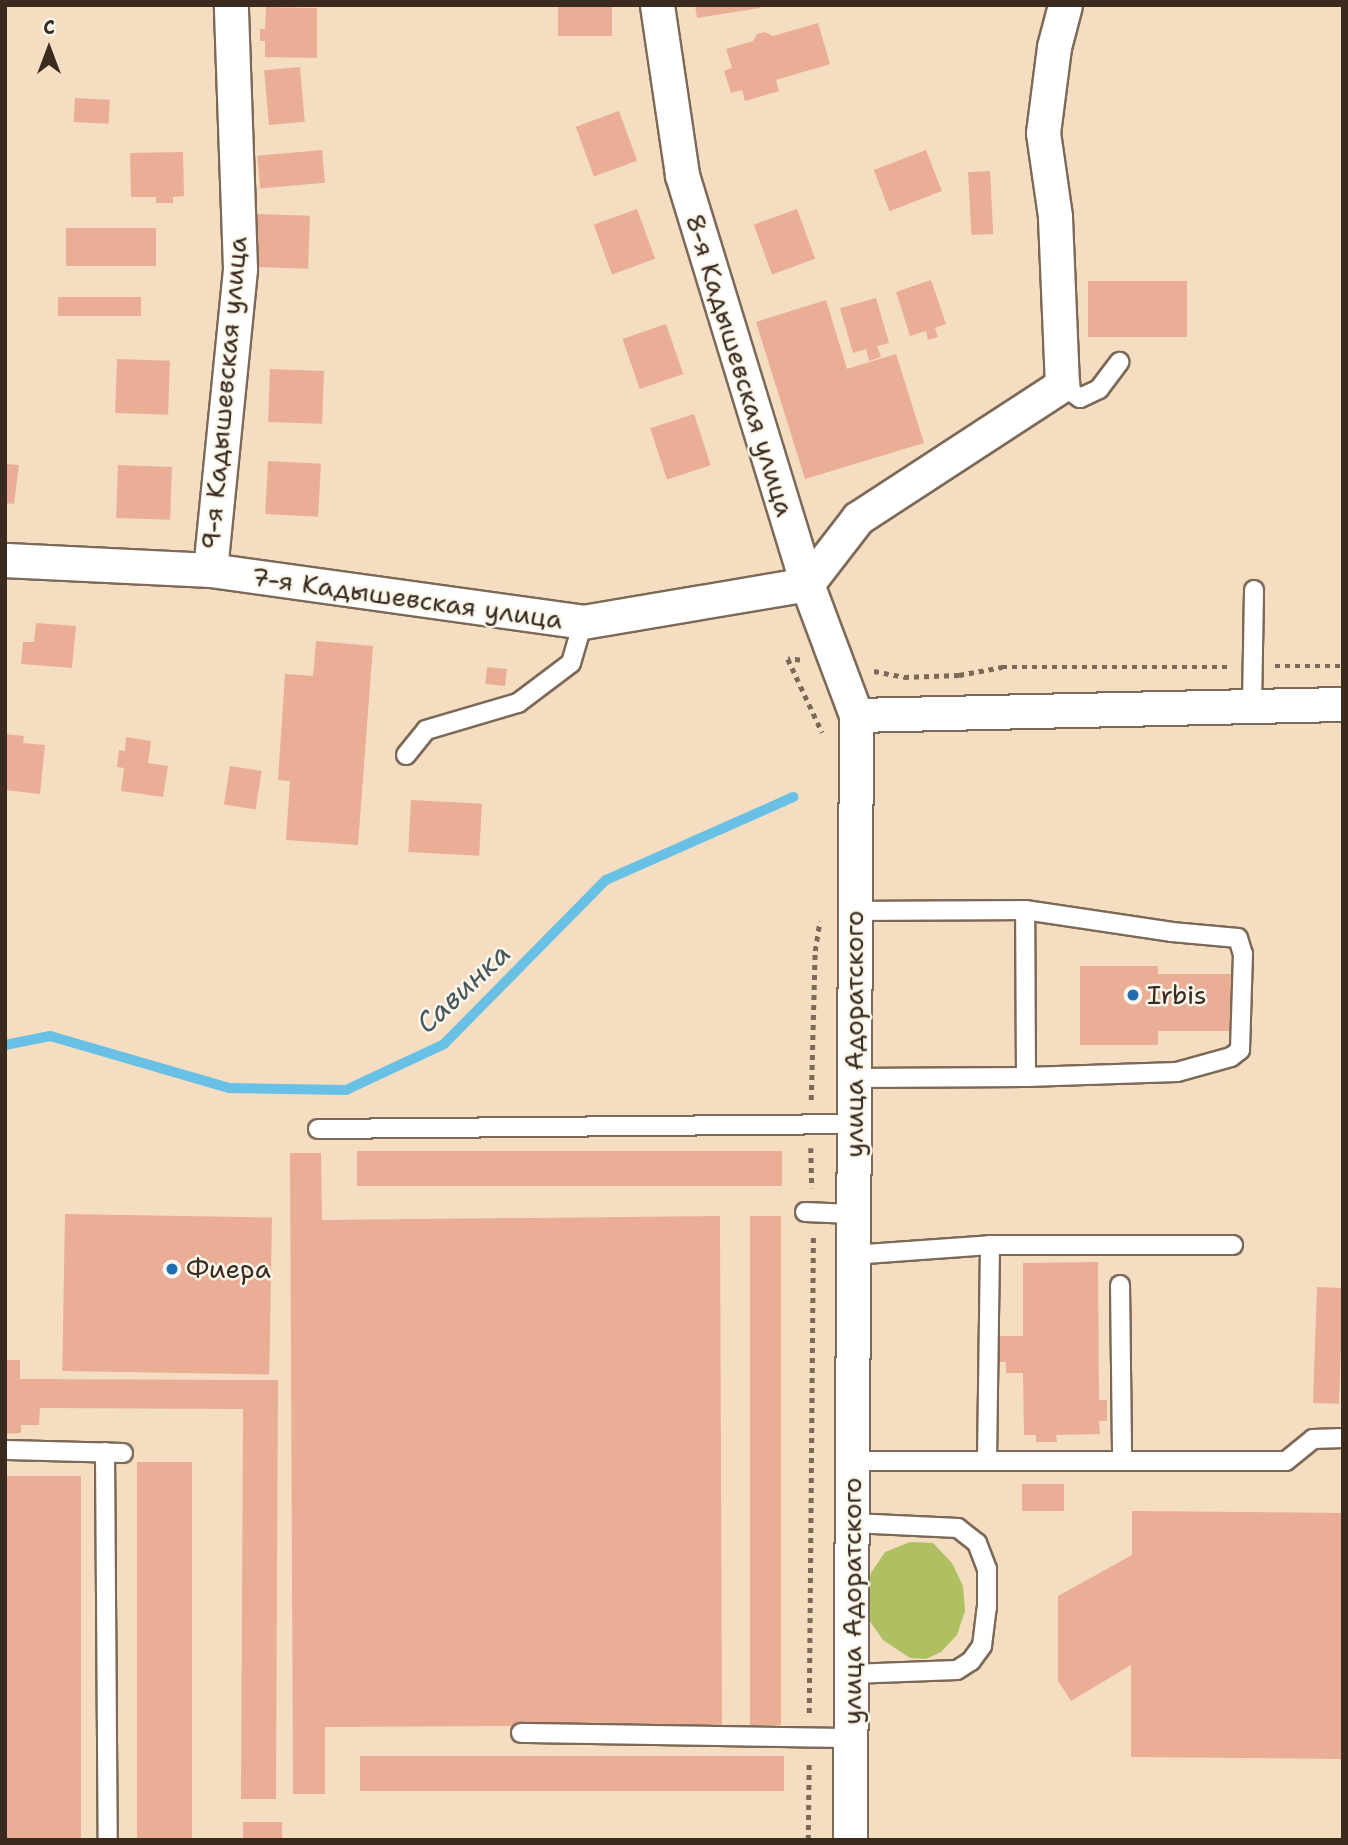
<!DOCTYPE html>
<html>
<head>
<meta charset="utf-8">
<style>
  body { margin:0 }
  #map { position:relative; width:1348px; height:1845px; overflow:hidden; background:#f5ddc2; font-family:"Shantell Sans",sans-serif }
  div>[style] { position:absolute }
  .green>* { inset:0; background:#afc063 }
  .stream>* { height:10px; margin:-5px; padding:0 5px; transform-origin:5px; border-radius:5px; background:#68c1e5 }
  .building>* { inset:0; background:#e9ae95; transform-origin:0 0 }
  .path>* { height:4.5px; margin-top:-2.25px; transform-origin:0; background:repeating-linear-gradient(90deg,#7c6957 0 5px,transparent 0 10px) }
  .roads { filter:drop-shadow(2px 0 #7c6957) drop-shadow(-2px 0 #7c6957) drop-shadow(0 2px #7c6957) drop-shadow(0 -2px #7c6957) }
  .service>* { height:18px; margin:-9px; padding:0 9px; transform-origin:9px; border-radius:9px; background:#fff }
  .minor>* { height:33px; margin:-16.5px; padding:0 16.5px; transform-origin:16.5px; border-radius:16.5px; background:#fff }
  .dots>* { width:19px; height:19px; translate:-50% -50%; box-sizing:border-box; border:4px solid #fbf7ec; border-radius:50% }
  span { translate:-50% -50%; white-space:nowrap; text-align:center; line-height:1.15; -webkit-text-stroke:5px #fbf7ec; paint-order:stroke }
  .street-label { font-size:26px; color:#3b2a1e }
  .poi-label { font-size:26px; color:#3b2a1e }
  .left { translate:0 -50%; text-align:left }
  .water-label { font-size:28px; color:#48575a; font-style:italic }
  .frame { position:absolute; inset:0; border:7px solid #3b2a1e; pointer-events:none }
  .north { position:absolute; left:14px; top:14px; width:70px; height:70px; -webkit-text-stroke:5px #fbf7ec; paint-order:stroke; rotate:0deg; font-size:19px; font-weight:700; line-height:28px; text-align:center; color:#3b2a1e }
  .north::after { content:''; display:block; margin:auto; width:24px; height:32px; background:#3b2a1e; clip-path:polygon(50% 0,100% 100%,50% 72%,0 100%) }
</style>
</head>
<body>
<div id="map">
  <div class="green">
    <div style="clip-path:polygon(910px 1542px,933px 1543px,952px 1563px,963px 1586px,965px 1611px,957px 1635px,941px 1652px,926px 1659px,910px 1658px,883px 1640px,869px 1620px,866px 1593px,871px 1573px,885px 1552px)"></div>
  </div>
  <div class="stream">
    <div style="left:5px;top:1045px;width:46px;rotate:-11.3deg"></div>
    <div style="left:50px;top:1036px;width:186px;rotate:16.2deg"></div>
    <div style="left:229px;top:1088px;width:117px;rotate:1deg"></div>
    <div style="left:346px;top:1090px;width:108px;rotate:-25.1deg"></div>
    <div style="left:444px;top:1044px;width:231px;rotate:-45.4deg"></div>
    <div style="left:606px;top:880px;width:205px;rotate:-23.9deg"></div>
  </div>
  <div class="building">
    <div style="left:558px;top:5px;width:54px;height:31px"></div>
    <div style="clip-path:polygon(695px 5px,760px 5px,760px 8px,697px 18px)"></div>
    <div style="clip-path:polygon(266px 7px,317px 8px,317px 58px,265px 57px,265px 41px,260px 41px,260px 29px,265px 29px)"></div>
    <div style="clip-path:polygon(818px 23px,830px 64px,776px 80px,779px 91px,745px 101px,742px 90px,731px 93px,724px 71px,732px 68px,726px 49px,753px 41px,757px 34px,765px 32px,773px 36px)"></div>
    <div style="left:300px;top:67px;width:55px;height:36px;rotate:85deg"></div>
    <div style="left:75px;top:98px;width:35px;height:24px;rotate:3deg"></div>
    <div style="left:619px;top:111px;width:53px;height:46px;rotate:70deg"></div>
    <div style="left:322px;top:150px;width:33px;height:65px;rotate:85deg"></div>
    <div style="left:926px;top:150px;width:44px;height:56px;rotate:69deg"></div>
    <div style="clip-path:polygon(183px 152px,184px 196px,173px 197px,173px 203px,156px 203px,156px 197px,131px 197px,130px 153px)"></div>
    <div style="left:990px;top:171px;width:63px;height:22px;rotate:87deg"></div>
    <div style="left:637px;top:209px;width:53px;height:46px;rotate:70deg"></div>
    <div style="left:797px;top:209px;width:53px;height:46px;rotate:70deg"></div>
    <div style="left:257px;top:214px;width:53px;height:53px;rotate:2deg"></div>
    <div style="left:66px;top:228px;width:90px;height:38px"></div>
    <div style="clip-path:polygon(931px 280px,946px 324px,935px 328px,938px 337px,928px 340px,926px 331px,910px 336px,896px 292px)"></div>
    <div style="left:1187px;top:281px;width:56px;height:99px;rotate:90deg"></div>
    <div style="left:141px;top:297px;width:19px;height:83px;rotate:90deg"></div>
    <div style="clip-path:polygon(876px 298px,889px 343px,877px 346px,881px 357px,869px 361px,866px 349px,853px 353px,840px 308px)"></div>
    <div style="clip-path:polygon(826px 300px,847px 369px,896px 354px,924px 443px,805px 479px,756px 322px)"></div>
    <div style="left:666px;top:324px;width:53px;height:46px;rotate:71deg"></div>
    <div style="left:117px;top:359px;width:53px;height:54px;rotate:2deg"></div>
    <div style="left:270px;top:369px;width:54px;height:53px;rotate:2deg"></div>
    <div style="left:694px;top:414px;width:54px;height:46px;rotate:72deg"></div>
    <div style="left:268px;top:461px;width:53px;height:53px;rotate:3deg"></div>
    <div style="clip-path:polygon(5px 464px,19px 465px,14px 504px,5px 503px)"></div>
    <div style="left:118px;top:465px;width:54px;height:53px;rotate:2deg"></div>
    <div style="clip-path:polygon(36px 623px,76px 626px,72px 668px,21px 664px,23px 642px,34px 642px)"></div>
    <div style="clip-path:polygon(316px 641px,373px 646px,358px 845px,286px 840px,290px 781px,278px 780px,285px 674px,313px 676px)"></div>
    <div style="left:487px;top:667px;width:20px;height:17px;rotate:6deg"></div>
    <div style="clip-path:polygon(5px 734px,24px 736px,23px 743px,45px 745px,40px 794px,5px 790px)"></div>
    <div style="clip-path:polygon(126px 737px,151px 741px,148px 763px,168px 766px,163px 797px,121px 791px,124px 768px,117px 767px,119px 750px,125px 751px)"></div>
    <div style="left:230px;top:766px;width:32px;height:39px;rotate:9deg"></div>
    <div style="left:411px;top:800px;width:71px;height:52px;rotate:3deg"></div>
    <div style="clip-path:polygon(1080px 966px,1158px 966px,1158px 974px,1240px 974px,1240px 1031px,1158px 1031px,1158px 1045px,1080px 1045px)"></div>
    <div style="left:782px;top:1151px;width:35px;height:425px;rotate:90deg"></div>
    <div style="clip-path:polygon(290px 1153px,321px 1153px,322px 1220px,720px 1216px,722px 1725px,325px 1727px,325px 1794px,293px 1794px)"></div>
    <div style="left:65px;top:1214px;width:207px;height:157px;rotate:1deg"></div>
    <div style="left:781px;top:1216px;width:509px;height:31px;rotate:90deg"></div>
    <div style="clip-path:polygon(1098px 1262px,1099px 1400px,1107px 1400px,1107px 1421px,1099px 1421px,1100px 1434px,1056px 1435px,1057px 1442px,1036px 1442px,1036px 1435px,1024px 1435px,1023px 1373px,1006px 1373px,1006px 1362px,994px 1362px,994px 1336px,1023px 1336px,1023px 1263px)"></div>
    <div style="left:1317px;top:1287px;width:26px;height:116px;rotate:2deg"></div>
    <div style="clip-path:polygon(5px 1360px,20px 1360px,20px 1379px,278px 1380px,276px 1799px,241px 1799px,243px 1409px,40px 1408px,39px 1425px,21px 1425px,21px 1433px,5px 1434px)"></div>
    <div style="left:137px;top:1462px;width:55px;height:378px"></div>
    <div style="left:5px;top:1476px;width:76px;height:364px"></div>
    <div style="left:1064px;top:1484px;width:27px;height:42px;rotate:90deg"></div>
    <div style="clip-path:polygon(1132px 1511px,1343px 1513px,1343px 1759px,1131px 1757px,1131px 1665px,1071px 1701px,1058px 1681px,1058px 1596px,1132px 1555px)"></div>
    <div style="left:784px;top:1756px;width:35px;height:424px;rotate:90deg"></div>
    <div style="left:243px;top:1822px;width:39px;height:18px"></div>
  </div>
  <div class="path">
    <div style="left:800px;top:660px;width:12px;rotate:-175deg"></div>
    <div style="left:788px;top:659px;width:81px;rotate:65deg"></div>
    <div style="left:1275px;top:666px;width:68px"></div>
    <div style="left:874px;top:671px;width:31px;rotate:11deg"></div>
    <div style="left:904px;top:677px;width:55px;rotate:-2.1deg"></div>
    <div style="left:959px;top:675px;width:44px;rotate:-10.5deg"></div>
    <div style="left:1002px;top:667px;width:229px"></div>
    <div style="left:811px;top:1100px;width:149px;rotate:-88.5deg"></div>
    <div style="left:815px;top:951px;width:30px;rotate:-81deg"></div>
    <div style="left:811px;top:1148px;width:40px;rotate:88.6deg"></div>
    <div style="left:809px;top:1713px;width:478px;rotate:-89.5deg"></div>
    <div style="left:808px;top:1840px;width:80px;rotate:-89.3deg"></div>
  </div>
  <div class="roads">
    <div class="service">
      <div style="left:1062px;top:385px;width:22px;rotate:36deg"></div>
      <div style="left:1080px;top:398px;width:21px;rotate:-25deg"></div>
      <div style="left:1099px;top:389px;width:34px;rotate:-53deg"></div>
      <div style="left:1252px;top:706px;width:116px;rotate:-89deg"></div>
      <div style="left:406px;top:755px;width:32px;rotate:-51deg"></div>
      <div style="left:426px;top:730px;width:96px;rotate:-16.4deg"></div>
      <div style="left:518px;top:703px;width:66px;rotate:-37deg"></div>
      <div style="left:571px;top:663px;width:43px;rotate:-73.7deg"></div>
      <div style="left:1025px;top:910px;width:149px;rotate:8.5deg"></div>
      <div style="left:1172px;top:932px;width:66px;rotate:5.2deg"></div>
      <div style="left:1238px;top:938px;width:17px;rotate:73deg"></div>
      <div style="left:1243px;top:954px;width:96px;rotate:91.8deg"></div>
      <div style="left:1240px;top:1050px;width:11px;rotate:142deg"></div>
      <div style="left:1231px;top:1057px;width:56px;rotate:164.5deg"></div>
      <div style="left:1177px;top:1072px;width:151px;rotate:178.1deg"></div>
      <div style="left:854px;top:1078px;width:172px;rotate:-0.3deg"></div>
      <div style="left:1026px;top:1077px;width:167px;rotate:-90.3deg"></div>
      <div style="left:1025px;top:910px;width:170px;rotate:179.7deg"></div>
      <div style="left:318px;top:1129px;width:536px;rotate:-0.53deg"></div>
      <div style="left:805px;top:1212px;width:48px;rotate:2.4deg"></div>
      <div style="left:852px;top:1255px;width:138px;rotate:-4.1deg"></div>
      <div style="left:1120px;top:1285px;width:176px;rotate:89.3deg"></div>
      <div style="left:5px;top:1450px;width:118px;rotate:1.5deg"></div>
      <div style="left:105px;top:1452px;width:388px;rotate:89.6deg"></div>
      <div style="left:852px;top:1461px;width:135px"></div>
      <div style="left:987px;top:1461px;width:216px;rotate:-89.2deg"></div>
      <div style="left:990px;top:1245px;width:243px"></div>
      <div style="left:987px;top:1461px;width:299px"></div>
      <div style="left:1286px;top:1461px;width:35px;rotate:-39deg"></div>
      <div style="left:1313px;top:1439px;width:30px;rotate:-2deg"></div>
      <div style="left:851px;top:1674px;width:106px;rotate:-2.2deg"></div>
      <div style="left:957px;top:1670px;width:17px;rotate:-33deg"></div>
      <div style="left:971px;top:1661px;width:19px;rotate:-54deg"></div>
      <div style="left:982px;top:1646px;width:38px;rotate:-83deg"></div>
      <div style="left:987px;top:1608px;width:39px;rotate:-90deg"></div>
      <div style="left:987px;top:1569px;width:28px;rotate:-111deg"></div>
      <div style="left:977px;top:1543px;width:24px;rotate:-142deg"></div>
      <div style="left:958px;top:1528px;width:106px;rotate:-177.3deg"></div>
      <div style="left:521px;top:1733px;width:330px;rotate:0.9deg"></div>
    </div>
    <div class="minor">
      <div style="left:657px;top:5px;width:172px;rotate:81.6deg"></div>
      <div style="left:682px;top:175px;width:428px;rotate:73deg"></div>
      <div style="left:807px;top:584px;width:140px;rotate:69.5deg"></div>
      <div style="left:856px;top:715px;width:1125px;rotate:90.31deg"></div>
      <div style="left:5px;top:560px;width:205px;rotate:2.8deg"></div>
      <div style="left:210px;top:570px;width:377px;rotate:7.9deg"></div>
      <div style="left:583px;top:622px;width:227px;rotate:-9.6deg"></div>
      <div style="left:807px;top:584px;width:83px;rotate:-52.3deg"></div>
      <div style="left:858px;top:518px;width:244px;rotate:-33.1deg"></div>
      <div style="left:1062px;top:385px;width:169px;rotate:-92.4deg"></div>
      <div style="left:1055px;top:216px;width:84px;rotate:-98.2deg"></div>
      <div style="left:1043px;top:133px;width:87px;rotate:-82.7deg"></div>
      <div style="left:1054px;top:47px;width:43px;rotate:-75.3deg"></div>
      <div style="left:210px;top:570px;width:303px;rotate:-84.3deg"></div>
      <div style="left:240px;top:268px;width:263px;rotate:-92deg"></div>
      <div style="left:856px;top:715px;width:487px;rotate:-1.3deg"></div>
    </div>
  </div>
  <div class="dots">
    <div style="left:1133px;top:995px;background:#1f6fb2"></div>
    <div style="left:172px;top:1269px;background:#1f6fb2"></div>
  </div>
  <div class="street-label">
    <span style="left:740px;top:365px;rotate:73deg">8-я Кадышевская улица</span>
    <span style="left:224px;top:393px;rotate:-85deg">9-я Кадышевская улица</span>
    <span style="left:407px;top:598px;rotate:8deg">7-я Кадышевская улица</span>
    <span style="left:854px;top:1034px;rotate:-90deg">улица Адоратского</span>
    <span style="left:852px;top:1601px;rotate:-90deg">улица Адоратского</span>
  </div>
  <div class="poi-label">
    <span class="left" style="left:1147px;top:995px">Irbis</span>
    <span class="left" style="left:186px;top:1269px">Фиера</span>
  </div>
  <div class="water-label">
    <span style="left:463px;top:988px;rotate:-43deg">Савинка</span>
  </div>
  <div class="frame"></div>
  <div class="north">С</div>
</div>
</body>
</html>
